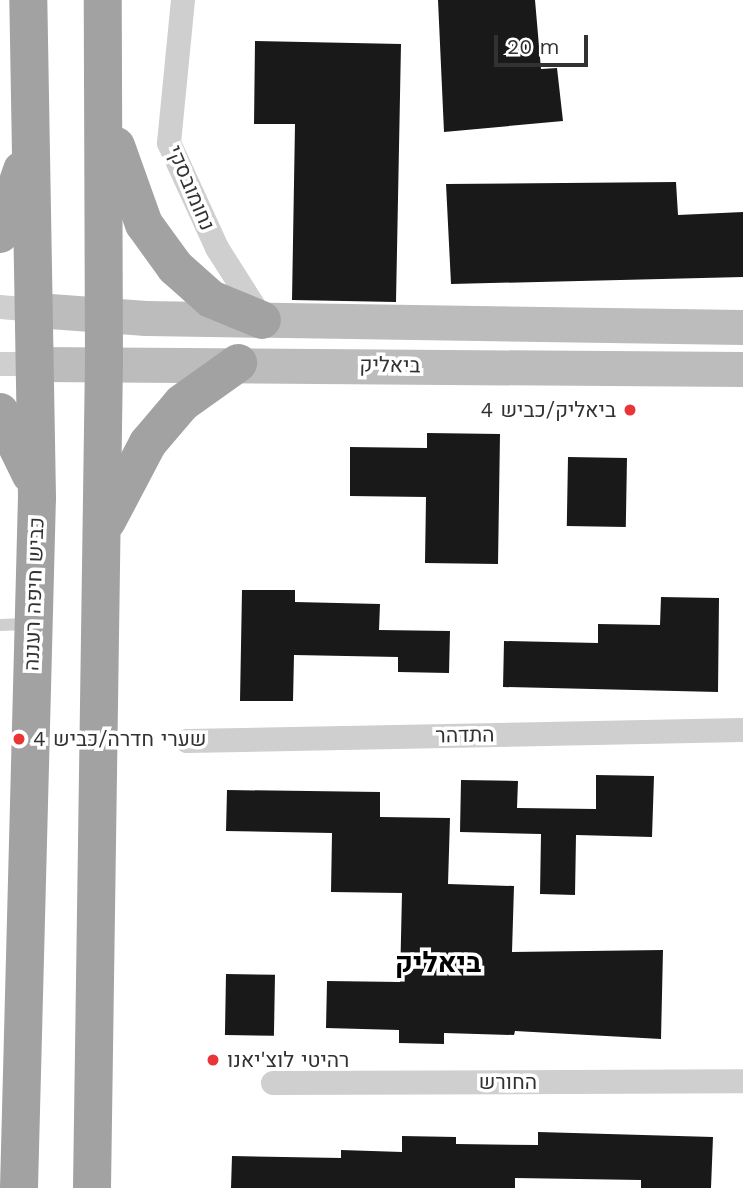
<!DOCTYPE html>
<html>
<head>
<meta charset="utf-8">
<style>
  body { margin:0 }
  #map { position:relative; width:743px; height:1188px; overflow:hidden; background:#fff; font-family:"Work Sans",Heebo,sans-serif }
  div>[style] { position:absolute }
  .building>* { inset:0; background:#191919; transform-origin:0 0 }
  .service>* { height:12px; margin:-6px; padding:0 6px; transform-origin:6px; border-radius:6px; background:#cfcfcf }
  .minor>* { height:24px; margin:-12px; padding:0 12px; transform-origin:12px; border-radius:12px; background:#cfcfcf }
  .secondary>* { height:35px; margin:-17.5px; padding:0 17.5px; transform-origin:17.5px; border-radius:17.5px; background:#bcbcbc }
  .trunk>* { height:38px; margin:-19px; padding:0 19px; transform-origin:19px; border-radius:19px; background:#a2a2a2 }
  .dots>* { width:19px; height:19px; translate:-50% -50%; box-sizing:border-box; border:4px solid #fff; border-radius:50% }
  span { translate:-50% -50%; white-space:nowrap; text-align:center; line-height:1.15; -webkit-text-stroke:7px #fff; paint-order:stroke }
  .street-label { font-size:21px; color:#323232 }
  .poi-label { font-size:21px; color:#323232 }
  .right { translate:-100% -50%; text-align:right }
  .left { translate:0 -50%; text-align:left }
  .district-label { font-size:28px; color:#000; font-weight:700 }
  .scale { position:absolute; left:494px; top:35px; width:94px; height:32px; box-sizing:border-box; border:4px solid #323232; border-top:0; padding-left:9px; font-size:21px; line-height:24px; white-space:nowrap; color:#323232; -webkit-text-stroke:5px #fff; paint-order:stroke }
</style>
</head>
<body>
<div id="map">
  <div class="building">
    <div style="clip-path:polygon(438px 0,535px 0,541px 69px,557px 68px,563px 121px,444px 132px)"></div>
    <div style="clip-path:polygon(255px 41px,401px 44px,396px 302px,292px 300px,295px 124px,254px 124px)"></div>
    <div style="clip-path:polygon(676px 182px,678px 215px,743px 212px,743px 277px,451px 284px,446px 184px)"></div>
    <div style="clip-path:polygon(427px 433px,500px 434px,498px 564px,425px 563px,426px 497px,350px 496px,350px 447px,427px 448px)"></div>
    <div style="left:568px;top:457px;width:59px;height:69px;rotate:1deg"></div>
    <div style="clip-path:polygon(242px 590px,295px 590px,295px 602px,380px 604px,379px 630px,450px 631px,449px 673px,398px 672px,398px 657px,294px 655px,293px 701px,240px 701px)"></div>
    <div style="clip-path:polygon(661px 597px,719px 598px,718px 692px,503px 687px,504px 641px,598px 643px,598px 624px,660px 625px)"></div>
    <div style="clip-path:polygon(596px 775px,654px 776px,652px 837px,576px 835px,575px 895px,540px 894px,541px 834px,460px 832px,461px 780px,518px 781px,517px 808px,596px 809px)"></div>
    <div style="clip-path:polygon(227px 790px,380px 792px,380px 817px,450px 818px,448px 884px,514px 886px,512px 952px,663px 950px,661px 1039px,515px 1031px,514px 1035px,444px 1033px,444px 1044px,399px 1043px,399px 1030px,326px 1028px,327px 981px,400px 982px,402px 893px,331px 892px,332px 833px,226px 831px)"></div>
    <div style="left:226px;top:974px;width:49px;height:61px;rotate:1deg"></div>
    <div style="clip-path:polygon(538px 1132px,713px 1137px,711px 1188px,641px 1188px,641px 1180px,515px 1178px,515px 1188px,231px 1188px,232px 1156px,341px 1158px,341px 1150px,402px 1152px,402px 1136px,456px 1137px,456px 1144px,538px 1145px)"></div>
  </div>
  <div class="service">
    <div style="left:0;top:625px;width:28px;rotate:-2deg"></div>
  </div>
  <div class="minor">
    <div style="left:183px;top:0;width:144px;rotate:95.6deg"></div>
    <div style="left:169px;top:143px;width:115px;rotate:65.4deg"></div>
    <div style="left:217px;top:248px;width:84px;rotate:57.6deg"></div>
    <div style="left:0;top:307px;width:36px;rotate:5deg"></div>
    <div style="left:0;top:364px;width:37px"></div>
    <div style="left:187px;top:741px;width:556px;rotate:-1.13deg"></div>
    <div style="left:273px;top:1083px;width:470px;rotate:-0.2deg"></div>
  </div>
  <div class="secondary">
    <div style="left:36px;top:310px;width:110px;rotate:4.2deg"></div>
    <div style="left:146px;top:318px;width:597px;rotate:0.86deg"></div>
    <div style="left:37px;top:364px;width:706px;rotate:0.41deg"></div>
  </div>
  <div class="trunk">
    <div style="left:116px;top:146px;width:83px;rotate:70.3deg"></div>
    <div style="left:144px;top:224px;width:53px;rotate:54.2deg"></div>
    <div style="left:175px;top:267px;width:48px;rotate:41.6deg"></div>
    <div style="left:211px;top:299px;width:55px;rotate:22.4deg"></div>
    <div style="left:0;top:234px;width:68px;rotate:-71deg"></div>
    <div style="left:0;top:412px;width:70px;rotate:63.8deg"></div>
    <div style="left:107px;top:521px;width:88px;rotate:-62.3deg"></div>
    <div style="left:148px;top:443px;width:52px;rotate:-49.6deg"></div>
    <div style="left:182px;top:403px;width:69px;rotate:-35.5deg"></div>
    <div style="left:19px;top:1188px;width:690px;rotate:-88.51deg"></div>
    <div style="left:37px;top:498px;width:498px;rotate:-91deg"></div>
    <div style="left:92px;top:1188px;width:825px;rotate:-89.17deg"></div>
    <div style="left:104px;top:363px;width:363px;rotate:-90.2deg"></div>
  </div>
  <div class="dots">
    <div style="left:630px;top:410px;background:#e93538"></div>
    <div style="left:19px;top:739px;background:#e93538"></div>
    <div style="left:213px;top:1060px;background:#e93538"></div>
  </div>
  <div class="street-label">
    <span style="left:191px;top:188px;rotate:67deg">נחומובסקי</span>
    <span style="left:390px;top:365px;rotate:1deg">ביאליק</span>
    <span style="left:34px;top:594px;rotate:-88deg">כביש חיפה רעננה</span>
    <span style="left:465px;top:735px;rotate:-1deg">התדהר</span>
    <span style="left:508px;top:1082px">החורש</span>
  </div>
  <div class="poi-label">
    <span class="right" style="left:616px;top:410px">ביאליק/כביש 4</span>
    <span class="left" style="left:33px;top:739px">שערי חדרה/כביש 4</span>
    <span class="left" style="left:227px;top:1060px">רהיטי לוצ'יאנו</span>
  </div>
  <div class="district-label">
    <span style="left:438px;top:963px">ביאליק</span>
  </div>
  <div class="scale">20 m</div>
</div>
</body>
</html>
